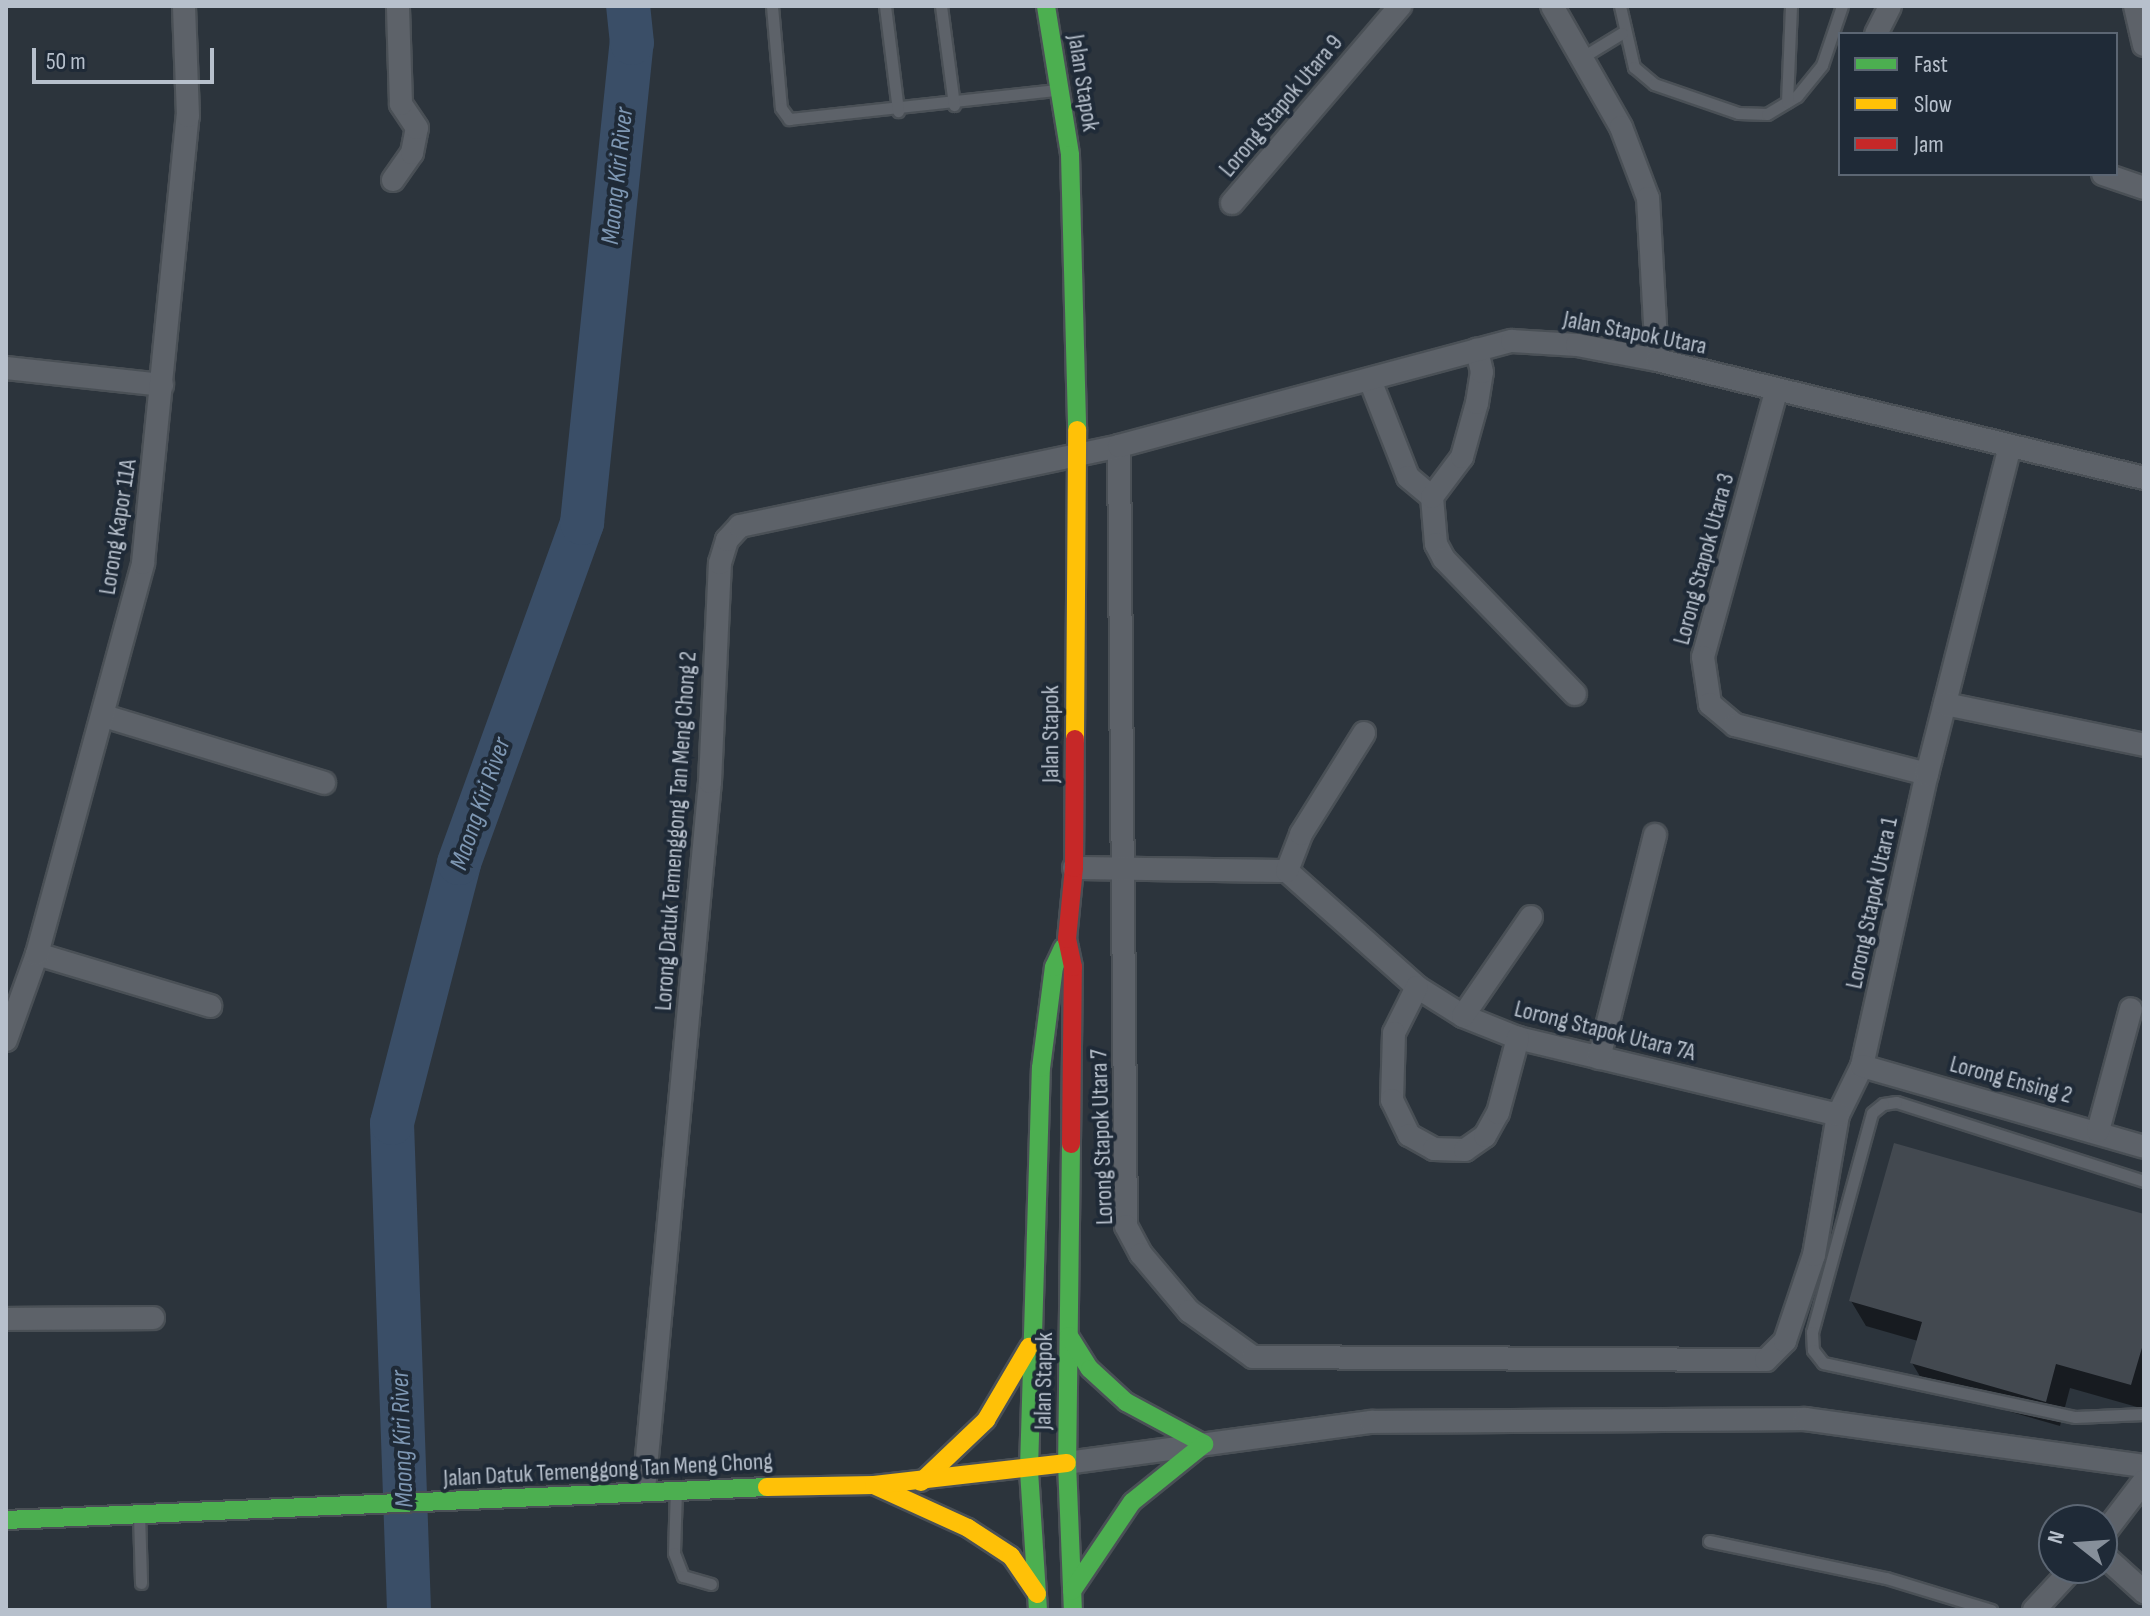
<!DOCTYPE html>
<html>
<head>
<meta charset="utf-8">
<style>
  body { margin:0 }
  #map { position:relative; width:2150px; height:1616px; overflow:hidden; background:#2c343c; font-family:"Sofia Sans Condensed",sans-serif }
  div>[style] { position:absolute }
  .shadow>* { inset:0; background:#0007 }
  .river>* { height:44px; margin:-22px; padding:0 22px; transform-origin:22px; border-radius:22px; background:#3a4e67 }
  .building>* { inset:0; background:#434950 }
  .roads { filter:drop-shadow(2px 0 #4a5056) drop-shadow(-2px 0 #4a5056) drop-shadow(0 2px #4a5056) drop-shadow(0 -2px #4a5056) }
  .lane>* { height:11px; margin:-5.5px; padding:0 5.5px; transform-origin:5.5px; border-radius:5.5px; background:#5d6269 }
  .street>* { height:22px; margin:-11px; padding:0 11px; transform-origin:11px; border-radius:11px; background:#5d6269 }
  .fast>* { height:18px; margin:-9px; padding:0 9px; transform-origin:9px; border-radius:9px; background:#4caf50 }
  .slow>* { height:18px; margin:-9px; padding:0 9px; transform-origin:9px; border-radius:9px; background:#ffc107 }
  .jam>* { height:18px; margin:-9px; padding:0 9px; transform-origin:9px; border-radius:9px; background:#c62828 }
  span { translate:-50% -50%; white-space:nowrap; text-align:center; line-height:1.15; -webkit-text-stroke:8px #1f2a37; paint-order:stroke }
  .street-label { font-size:24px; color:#b7c0cc }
  .water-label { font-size:26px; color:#7e97b3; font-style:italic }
  .frame { position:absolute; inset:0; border:8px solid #b7c0cc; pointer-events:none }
  .legend { position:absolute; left:1838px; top:32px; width:280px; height:144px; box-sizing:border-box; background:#1f2a37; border:2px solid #5c6673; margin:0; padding:10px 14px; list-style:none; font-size:24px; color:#b7c0cc }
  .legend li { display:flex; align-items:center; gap:16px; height:40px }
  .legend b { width:40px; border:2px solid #5c6673 }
  .north { position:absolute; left:2038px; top:1504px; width:80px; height:80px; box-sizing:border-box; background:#1f2a37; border:2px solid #5c6673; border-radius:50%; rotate:287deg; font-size:22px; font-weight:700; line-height:32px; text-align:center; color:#b7c0cc }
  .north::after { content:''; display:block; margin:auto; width:28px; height:36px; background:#868f9a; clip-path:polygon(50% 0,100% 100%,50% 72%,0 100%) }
  .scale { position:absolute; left:32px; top:48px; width:182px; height:36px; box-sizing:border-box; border:4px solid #b7c0cc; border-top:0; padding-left:10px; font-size:24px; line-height:28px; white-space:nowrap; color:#b7c0cc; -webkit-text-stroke:6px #1f2a37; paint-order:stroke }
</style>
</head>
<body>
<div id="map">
  <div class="shadow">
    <div style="clip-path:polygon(2144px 1216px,2144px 1409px,2070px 1388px,2060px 1426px,1927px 1388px,1912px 1363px,1918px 1341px,1866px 1326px,1851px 1301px)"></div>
  </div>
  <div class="river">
    <div style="left:409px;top:1610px;width:487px;rotate:-92deg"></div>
    <div style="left:392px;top:1123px;width:268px;rotate:-75.5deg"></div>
    <div style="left:459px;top:863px;width:362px;rotate:-70.1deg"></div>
    <div style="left:582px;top:523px;width:483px;rotate:-84.1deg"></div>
    <div style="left:632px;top:43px;width:37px;rotate:-96deg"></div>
  </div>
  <div class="building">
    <div style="clip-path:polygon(1894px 1143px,2144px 1214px,2144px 1341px,2131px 1385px,2056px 1364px,2046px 1402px,1910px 1363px,1922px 1322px,1849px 1301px)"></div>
  </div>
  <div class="roads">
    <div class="lane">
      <div style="left:772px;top:6px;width:102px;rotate:85deg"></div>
      <div style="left:781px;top:108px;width:14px;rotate:54deg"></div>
      <div style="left:789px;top:119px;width:271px;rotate:-6.2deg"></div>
      <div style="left:885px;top:6px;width:106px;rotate:82.9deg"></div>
      <div style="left:941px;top:6px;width:100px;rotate:82.5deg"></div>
      <div style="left:1620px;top:6px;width:63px;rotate:77.1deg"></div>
      <div style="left:1634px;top:67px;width:26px;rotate:40deg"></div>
      <div style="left:1654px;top:84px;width:89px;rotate:19deg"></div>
      <div style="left:1738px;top:113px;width:29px;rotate:2deg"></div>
      <div style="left:1767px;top:114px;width:35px;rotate:-31deg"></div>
      <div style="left:1797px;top:96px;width:40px;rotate:-51deg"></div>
      <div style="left:1822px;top:65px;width:62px;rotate:-71.3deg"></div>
      <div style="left:1581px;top:58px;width:48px;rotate:-31.4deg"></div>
      <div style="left:1787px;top:102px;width:96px;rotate:-87.6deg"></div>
      <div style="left:2144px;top:1181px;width:260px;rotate:-162.3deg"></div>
      <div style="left:1896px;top:1102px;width:13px;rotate:171deg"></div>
      <div style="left:1883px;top:1104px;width:14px;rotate:141deg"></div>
      <div style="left:1872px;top:1113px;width:227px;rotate:105.3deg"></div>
      <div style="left:1812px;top:1332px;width:18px;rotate:87deg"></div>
      <div style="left:1813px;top:1350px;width:16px;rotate:52deg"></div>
      <div style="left:1823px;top:1363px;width:258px;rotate:12.1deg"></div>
      <div style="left:2075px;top:1417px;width:69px;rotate:-2.5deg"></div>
      <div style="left:676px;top:1489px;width:64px;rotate:91.8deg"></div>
      <div style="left:674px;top:1553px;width:25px;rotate:69deg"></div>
      <div style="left:683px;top:1576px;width:29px;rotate:16deg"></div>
      <div style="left:139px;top:1514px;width:69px;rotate:88.3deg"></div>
      <div style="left:1709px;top:1541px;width:181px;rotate:11.8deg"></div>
      <div style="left:1886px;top:1578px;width:110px;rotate:16.9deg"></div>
    </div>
    <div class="street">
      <div style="left:1552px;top:6px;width:139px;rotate:60.3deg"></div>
      <div style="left:1621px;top:127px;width:76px;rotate:69.2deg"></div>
      <div style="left:1648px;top:198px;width:162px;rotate:86.8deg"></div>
      <div style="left:2135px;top:6px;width:40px;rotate:77deg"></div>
      <div style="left:1876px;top:34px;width:31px;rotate:-63deg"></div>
      <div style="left:2103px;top:174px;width:43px;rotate:18.9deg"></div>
      <div style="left:393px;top:180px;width:33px;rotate:-55deg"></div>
      <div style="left:412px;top:153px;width:25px;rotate:-79deg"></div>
      <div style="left:417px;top:128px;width:29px;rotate:-124deg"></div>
      <div style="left:401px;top:104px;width:98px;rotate:-91.8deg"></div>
      <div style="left:1232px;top:203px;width:259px;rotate:-49.5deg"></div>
      <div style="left:6px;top:368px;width:157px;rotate:6.2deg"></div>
      <div style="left:1370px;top:380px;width:104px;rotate:68.6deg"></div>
      <div style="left:1408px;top:477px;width:31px;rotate:40deg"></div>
      <div style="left:1432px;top:497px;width:47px;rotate:85.1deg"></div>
      <div style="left:1436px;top:544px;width:17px;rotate:62deg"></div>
      <div style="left:1444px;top:559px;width:188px;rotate:45.9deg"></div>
      <div style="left:1776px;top:392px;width:275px;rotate:105.4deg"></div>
      <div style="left:1703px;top:657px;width:48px;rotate:81.5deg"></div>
      <div style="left:1710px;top:704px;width:33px;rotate:40deg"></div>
      <div style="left:1735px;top:725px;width:198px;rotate:14.3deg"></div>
      <div style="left:1119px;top:446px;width:780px;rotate:89.49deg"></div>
      <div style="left:1126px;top:1226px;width:32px;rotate:62deg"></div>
      <div style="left:1141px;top:1254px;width:75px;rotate:49.9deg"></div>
      <div style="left:1189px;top:1311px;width:79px;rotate:35.7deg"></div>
      <div style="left:1253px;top:1357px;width:513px;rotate:0.34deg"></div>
      <div style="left:1766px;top:1360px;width:27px;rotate:-45deg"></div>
      <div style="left:1785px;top:1341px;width:91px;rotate:-71.4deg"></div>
      <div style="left:1814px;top:1255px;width:142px;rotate:-80.3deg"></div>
      <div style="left:1838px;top:1115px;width:55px;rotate:-63.9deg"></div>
      <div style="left:1862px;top:1066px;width:299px;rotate:-77.5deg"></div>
      <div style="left:1927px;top:774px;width:338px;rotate:-75.8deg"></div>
      <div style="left:1432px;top:497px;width:50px;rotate:-53.1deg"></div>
      <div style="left:1462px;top:457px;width:56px;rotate:-74.5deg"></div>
      <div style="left:1477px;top:403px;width:31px;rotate:-81deg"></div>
      <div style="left:1482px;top:372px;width:23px;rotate:-103deg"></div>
      <div style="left:1945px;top:704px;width:203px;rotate:11.6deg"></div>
      <div style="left:104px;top:716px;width:230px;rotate:16.9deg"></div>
      <div style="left:1074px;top:868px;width:213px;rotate:0.8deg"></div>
      <div style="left:1287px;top:871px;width:174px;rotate:41.7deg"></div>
      <div style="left:1417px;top:987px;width:54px;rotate:32.2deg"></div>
      <div style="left:1463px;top:1016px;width:59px;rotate:21.8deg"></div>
      <div style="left:1518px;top:1038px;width:329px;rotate:13.5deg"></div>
      <div style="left:1287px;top:871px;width:40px;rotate:-69deg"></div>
      <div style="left:1301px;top:834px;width:119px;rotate:-58deg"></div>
      <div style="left:37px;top:954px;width:181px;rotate:16.7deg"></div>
      <div style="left:1417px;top:987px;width:51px;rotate:116.6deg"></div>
      <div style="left:1394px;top:1033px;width:67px;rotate:91.7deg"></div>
      <div style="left:1392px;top:1100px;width:39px;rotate:64deg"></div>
      <div style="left:1409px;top:1135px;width:29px;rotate:29deg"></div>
      <div style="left:1434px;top:1149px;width:31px;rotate:2deg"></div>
      <div style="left:1465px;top:1150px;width:24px;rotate:-35deg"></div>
      <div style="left:1485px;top:1136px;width:26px;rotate:-61deg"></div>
      <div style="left:1498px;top:1113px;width:78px;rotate:-75.1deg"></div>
      <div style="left:1463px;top:1016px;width:120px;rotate:-55.5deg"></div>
      <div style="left:6px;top:1040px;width:91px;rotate:-70.2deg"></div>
      <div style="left:37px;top:954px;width:405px;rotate:-74.8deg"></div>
      <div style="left:143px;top:563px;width:449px;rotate:-84.3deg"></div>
      <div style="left:188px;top:116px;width:110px;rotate:-92.1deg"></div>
      <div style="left:1599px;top:1058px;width:230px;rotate:-75.9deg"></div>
      <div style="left:1862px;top:1066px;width:293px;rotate:16deg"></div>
      <div style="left:2098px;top:1131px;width:126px;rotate:-74.9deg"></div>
      <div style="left:6px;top:1319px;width:147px;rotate:-0.4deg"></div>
      <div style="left:1067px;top:1463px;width:307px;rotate:-7.7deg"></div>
      <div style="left:1371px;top:1422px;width:434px;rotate:-0.4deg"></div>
      <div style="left:1805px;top:1419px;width:342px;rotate:7.9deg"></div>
      <div style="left:644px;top:1489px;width:710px;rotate:-84.67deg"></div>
      <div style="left:710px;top:782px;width:219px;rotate:-87.4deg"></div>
      <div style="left:720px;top:563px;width:24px;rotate:-73deg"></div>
      <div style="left:727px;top:540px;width:19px;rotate:-47deg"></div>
      <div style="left:740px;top:526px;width:387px;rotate:-11.9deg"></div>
      <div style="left:1119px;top:446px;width:407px;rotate:-15deg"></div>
      <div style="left:1512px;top:341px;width:65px;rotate:3.5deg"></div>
      <div style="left:1577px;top:345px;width:81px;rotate:10.6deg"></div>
      <div style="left:1657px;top:360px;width:501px;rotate:13.62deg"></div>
      <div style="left:2102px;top:1536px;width:69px;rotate:-52.6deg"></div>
      <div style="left:2102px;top:1554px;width:57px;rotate:42.1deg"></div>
      <div style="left:2034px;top:1610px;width:57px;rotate:-47.1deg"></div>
    </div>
    <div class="fast">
      <div style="left:1046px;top:6px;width:151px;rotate:80.8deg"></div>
      <div style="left:1070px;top:155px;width:275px;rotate:88.5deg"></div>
      <div style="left:1071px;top:1144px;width:319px;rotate:90.7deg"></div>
      <div style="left:1067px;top:1463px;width:147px;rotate:87.7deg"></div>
      <div style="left:1069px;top:1336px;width:39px;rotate:58deg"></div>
      <div style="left:1090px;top:1369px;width:49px;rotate:42.5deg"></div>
      <div style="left:1126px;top:1402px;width:89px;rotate:28.3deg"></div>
      <div style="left:1204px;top:1444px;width:92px;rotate:141.1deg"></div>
      <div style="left:1132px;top:1502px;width:107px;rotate:124deg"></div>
      <div style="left:6px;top:1520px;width:762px;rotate:-2.48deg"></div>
      <div style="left:1038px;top:1610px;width:141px;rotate:-93.7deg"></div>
      <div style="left:1029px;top:1469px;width:401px;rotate:-88.3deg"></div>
      <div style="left:1041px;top:1068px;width:102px;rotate:-82.7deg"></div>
      <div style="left:1054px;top:967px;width:21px;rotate:-65deg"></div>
    </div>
    <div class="slow">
      <div style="left:1075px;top:739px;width:309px;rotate:-89.6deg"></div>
      <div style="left:921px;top:1482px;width:90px;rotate:-43.6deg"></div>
      <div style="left:986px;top:1420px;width:85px;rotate:-59.5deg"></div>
      <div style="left:876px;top:1486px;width:101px;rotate:24.5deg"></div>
      <div style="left:968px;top:1528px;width:51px;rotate:33.1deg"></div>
      <div style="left:1011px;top:1556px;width:46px;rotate:55.6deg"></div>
      <div style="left:767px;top:1487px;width:107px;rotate:-1.1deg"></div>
      <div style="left:874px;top:1485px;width:194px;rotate:-6.5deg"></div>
    </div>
    <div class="jam">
      <div style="left:1071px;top:1144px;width:177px;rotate:-89.4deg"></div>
      <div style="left:1073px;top:967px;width:29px;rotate:-102deg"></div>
      <div style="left:1067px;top:939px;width:71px;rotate:-84.4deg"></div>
      <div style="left:1074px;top:868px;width:129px;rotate:-89.6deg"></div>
    </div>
  </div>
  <div class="street-label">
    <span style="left:1083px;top:83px;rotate:81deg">Jalan Stapok</span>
    <span style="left:1281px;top:106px;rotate:-50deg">Lorong Stapok Utara 9</span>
    <span style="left:1635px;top:333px;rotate:11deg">Jalan Stapok Utara</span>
    <span style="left:118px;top:527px;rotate:-81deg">Lorong Kapor 11A</span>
    <span style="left:1704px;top:559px;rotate:-75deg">Lorong Stapok Utara 3</span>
    <span style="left:1051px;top:734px;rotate:-90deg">Jalan Stapok</span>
    <span style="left:676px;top:831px;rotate:-86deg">Lorong Datuk Temenggong Tan Meng Chong 2</span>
    <span style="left:1872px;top:903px;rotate:-78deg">Lorong Stapok Utara 1</span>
    <span style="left:1605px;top:1031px;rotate:14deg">Lorong Stapok Utara 7A</span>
    <span style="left:2011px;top:1080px;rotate:15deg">Lorong Ensing 2</span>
    <span style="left:1102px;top:1137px;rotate:-92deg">Lorong Stapok Utara 7</span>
    <span style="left:1044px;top:1381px;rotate:-89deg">Jalan Stapok</span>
    <span style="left:608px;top:1470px;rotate:-3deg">Jalan Datuk Temenggong Tan Meng Chong</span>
  </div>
  <div class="water-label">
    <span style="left:618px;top:176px;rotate:-84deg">Maong Kiri River</span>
    <span style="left:481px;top:804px;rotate:-71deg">Maong Kiri River</span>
    <span style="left:403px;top:1439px;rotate:-92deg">Maong Kiri River</span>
  </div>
  <div class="frame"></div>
  <ul class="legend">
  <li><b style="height:10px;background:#4caf50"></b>Fast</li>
  <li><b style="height:10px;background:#ffc107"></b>Slow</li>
  <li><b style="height:10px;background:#c62828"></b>Jam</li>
  </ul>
  <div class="north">N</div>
  <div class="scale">50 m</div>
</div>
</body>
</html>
